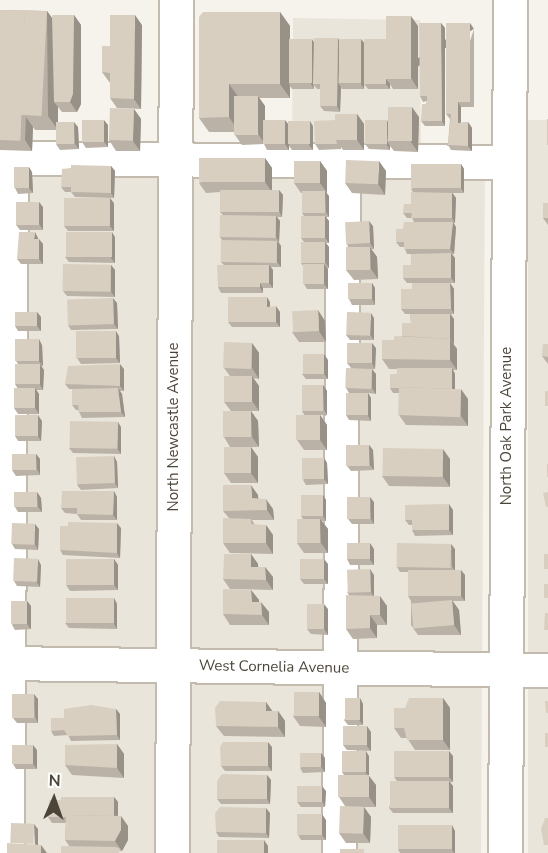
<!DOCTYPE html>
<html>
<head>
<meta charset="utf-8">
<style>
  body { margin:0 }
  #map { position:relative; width:548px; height:853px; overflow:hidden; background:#f6f3ec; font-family:"Nunito Sans",sans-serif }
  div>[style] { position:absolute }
  .residential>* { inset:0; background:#eae5da; transform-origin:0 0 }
  .roads { filter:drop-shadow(2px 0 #c2bbae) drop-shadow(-2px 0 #c2bbae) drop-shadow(0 2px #c2bbae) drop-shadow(0 -2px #c2bbae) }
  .minor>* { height:33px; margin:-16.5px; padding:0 16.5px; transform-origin:16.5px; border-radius:16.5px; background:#fff }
  .wall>* { inset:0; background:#bab2a6 }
  .shaded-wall>* { inset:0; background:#979187; transform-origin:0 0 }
  .building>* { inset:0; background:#d8cfc1; transform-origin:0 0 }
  span { translate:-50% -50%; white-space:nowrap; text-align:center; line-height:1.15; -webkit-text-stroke:4.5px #fff; paint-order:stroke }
  .street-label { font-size:15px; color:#4b4439 }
  .north { position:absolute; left:24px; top:769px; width:60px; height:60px; -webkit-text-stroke:4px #fff; paint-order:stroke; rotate:2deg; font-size:16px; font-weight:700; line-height:24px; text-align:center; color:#4b4439 }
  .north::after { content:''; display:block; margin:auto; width:21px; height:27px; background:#4b4439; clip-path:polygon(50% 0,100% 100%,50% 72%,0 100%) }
</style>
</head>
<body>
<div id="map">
  <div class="residential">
    <div style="clip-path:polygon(293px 18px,420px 20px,421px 155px,485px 155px,481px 853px,0 853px,0 152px,292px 153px)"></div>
    <div style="left:528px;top:120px;width:20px;height:733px"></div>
  </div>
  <div class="roads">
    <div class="minor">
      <div style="left:0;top:158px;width:509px;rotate:0.45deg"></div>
      <div style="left:0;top:663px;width:548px;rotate:0.73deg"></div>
      <div style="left:7px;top:853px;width:695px;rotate:-89.67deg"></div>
      <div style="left:172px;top:853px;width:853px;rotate:-89.73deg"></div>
      <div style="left:339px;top:853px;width:692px;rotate:-89.67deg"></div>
      <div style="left:505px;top:853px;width:853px;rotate:-89.66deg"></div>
    </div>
  </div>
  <div class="wall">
    <div style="clip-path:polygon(0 10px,47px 11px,52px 18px,74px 15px,81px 25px,81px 104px,77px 112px,62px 112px,58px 107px,58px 122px,78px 127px,79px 149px,60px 150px,56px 144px,56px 130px,35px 130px,33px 127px,32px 151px,0 150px)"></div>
    <div style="clip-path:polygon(280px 12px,290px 26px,290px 39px,314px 42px,361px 39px,364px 43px,386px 39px,418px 26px,418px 89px,393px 89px,390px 84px,390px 89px,368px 89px,364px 84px,364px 89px,342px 89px,341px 87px,340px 112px,324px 111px,320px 106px,320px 89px,317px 89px,314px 85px,314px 89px,292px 89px,290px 86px,290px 98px,259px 98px,265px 106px,265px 120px,288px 125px,313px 126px,313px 150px,292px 150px,289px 146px,289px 150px,267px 150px,264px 144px,242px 145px,235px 135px,235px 132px,209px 132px,199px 118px)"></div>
    <div style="clip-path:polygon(441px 23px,445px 28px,445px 126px,425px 126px,421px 121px,427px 101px,423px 102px,420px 96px)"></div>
    <div style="clip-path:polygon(142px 25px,141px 109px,117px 108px,110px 98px,110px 83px,102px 72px,110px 46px)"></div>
    <div style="clip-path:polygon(474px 29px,474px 107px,461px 107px,461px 123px,468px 122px,472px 128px,472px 151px,451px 150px,448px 145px,450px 119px,446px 114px)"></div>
    <div style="clip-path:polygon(134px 109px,141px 119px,140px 151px,116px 151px,109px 140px)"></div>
    <div style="clip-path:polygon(357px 114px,364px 124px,364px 150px,343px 150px,341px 147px,341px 149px,319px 150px,315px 144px,335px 120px)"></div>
    <div style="clip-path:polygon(419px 117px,418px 152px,394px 151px,390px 146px,390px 150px,369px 149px,365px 144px,388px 122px)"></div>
    <div style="clip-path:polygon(108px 125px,108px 147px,86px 148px,82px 142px)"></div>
    <div style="clip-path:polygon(265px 158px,272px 168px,272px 190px,279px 190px,283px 195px,282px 217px,277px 217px,280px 221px,279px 242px,281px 246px,281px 267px,271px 267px,273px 270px,273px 288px,263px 288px,263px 293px,221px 293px,218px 287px,224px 265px,221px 262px,222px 240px,220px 237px,223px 215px,220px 212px,220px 192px,206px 193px,199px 183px)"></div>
    <div style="clip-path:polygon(320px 161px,327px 171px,326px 193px,329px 196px,329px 217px,326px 217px,329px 221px,329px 243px,326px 243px,329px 247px,329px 268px,327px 268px,328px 269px,328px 289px,307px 289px,304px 284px,303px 266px,301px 263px,304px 242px,301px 238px,304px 216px,302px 213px,302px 193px,301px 193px,294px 183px)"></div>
    <div style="clip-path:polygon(461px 164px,464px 169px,464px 193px,453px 193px,456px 198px,455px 223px,453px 223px,456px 227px,454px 254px,452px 254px,455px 258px,455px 283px,407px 283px,403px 278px,411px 265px,411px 254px,407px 254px,404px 247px,400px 247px,396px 242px,403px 229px,414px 222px,412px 218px,407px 218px,403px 213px,411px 204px,413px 192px,411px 189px)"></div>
    <div style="clip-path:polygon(111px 166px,115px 171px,114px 198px,75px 197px,71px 192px,65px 192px,61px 187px)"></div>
    <div style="clip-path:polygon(386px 171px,385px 195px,352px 193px,345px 183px)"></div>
    <div style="clip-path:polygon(32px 172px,33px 193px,18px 194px,15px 188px)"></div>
    <div style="clip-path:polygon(114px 203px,114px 231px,68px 231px,64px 226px)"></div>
    <div style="clip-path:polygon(548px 203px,548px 225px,543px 218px)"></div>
    <div style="clip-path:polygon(43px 207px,43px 230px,20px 230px,16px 225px)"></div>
    <div style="clip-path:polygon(373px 226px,374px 249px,371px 249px,377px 257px,378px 279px,354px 280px,346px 270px,348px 247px,347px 244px)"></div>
    <div style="clip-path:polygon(115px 237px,115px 263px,69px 262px,65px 257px)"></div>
    <div style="clip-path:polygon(38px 238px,38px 239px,43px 244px,43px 264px,21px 264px,17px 259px)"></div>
    <div style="clip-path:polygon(111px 265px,115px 270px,115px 297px,67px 296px,63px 291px)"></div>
    <div style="clip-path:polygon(372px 283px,375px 288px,375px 305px,352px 305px,349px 299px)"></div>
    <div style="clip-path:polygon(450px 283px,454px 289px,454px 314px,451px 314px,454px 319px,454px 344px,453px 344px,457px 349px,457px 370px,453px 370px,455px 374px,455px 389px,468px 399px,468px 426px,406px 425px,399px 415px,399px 393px,393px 393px,390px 388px,397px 374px,397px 369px,389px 369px,382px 359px,394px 340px,402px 336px,411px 323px,410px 314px,405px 314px,401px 309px,412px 289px)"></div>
    <div style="clip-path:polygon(270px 302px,270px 307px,280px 312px,280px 327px,232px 327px,228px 322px)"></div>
    <div style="clip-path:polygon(117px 303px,118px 329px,71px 330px,68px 325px)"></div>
    <div style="clip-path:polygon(37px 312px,41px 317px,41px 331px,18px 331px,15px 326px)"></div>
    <div style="clip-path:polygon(374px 318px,374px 340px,350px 340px,346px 335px)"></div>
    <div style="clip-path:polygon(325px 321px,326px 342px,299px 342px,292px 332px)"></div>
    <div style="clip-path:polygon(119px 336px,120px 363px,81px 364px,77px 358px)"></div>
    <div style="clip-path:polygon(252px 343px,259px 353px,259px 379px,253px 378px,259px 386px,259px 411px,251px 411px,258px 421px,259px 447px,251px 447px,258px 457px,258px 483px,231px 483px,224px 473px,230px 447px,224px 437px,231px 411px,224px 402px,230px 376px,224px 368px)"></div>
    <div style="clip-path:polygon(548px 344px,548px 364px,542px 356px)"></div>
    <div style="clip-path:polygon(42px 345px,43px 366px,41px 366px,44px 370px,43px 390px,36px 390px,39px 394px,39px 414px,18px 414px,14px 408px,18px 389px,15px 384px,18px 364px,16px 361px)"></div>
    <div style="clip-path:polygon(376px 348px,375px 369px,372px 369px,376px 374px,376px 394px,368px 393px,371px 398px,371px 421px,349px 420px,346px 415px,361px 393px,349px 393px,346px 388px,351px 368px,347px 363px)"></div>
    <div style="clip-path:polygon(328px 360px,328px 379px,306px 379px,302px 374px)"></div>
    <div style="clip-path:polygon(124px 369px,124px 391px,120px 391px,122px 394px,125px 417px,82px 418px,78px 410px,76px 410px,72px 405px,72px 389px,69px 389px,65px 384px)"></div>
    <div style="clip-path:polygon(323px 385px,327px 391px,327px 415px,320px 415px,327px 425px,327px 450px,304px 450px,297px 440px,305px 416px,302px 411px)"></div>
    <div style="clip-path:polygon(42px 421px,41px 441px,18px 441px,15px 436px)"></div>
    <div style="clip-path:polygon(121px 427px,121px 454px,73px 453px,69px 448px)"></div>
    <div style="clip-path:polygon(369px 445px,373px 450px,374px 470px,351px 471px,347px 466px)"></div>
    <div style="clip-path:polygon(36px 454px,40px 459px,40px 475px,16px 476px,12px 470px)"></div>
    <div style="clip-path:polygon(114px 456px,117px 462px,118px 488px,81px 490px,77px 485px)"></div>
    <div style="clip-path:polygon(324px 458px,327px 463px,328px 484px,306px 485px,303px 480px)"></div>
    <div style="clip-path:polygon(450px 459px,450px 487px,389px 486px,382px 476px)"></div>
    <div style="clip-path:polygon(114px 491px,117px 497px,117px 520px,81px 520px,77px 514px,65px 513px,61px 508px)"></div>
    <div style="clip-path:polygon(37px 492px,41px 498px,42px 512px,18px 512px,15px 507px)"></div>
    <div style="clip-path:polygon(258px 495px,258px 498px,273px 509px,274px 520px,252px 520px,255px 525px,266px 525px,273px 535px,273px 554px,230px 553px,223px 543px,229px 518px,223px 511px)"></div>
    <div style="clip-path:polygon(323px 495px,326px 500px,326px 521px,322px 521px,328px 529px,328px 553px,304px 553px,297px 543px,303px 519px,301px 516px)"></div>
    <div style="clip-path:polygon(374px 502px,374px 524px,352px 524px,348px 519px)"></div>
    <div style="clip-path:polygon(453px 510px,453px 535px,415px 536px,412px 530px,412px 525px,409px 525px,405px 520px)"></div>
    <div style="clip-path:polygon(121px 528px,120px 558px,63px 555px,60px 550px)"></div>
    <div style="clip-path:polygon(39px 529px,38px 550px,15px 549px,12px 544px)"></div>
    <div style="clip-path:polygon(374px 549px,374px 565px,350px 565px,347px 559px)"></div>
    <div style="clip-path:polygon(455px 549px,455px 570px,465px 575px,465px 601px,452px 601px,459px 610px,461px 635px,418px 635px,411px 625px,411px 601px,408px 596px,408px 572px,400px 572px,397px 567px)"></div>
    <div style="clip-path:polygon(251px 554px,258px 564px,258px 567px,265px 567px,273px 577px,273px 590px,230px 589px,223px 579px)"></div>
    <div style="clip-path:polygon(114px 559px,118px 565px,118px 590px,70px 591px,66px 585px)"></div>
    <div style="clip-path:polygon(328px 564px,328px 584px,304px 584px,300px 579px)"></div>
    <div style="clip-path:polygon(41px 565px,40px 587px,17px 586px,14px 581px)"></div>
    <div style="clip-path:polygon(374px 575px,374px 596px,387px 606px,387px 625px,377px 625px,377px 638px,353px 639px,346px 629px,349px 595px,347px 592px)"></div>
    <div style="clip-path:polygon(251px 590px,259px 600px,259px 602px,269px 612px,269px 625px,230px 625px,223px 614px)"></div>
    <div style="clip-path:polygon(114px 598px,117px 604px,117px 629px,69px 628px,65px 623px)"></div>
    <div style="clip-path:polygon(27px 601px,31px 606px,31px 629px,15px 630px,12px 625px)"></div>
    <div style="clip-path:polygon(328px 609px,328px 635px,311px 634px,307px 629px)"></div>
    <div style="clip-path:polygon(319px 692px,326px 703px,326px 727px,300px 726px,293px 716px)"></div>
    <div style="clip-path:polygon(360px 698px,363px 704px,363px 725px,348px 725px,344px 720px)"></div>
    <div style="clip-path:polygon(443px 698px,450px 708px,450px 750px,415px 750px,407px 738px,401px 738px,394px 728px,405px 708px)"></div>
    <div style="clip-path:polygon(38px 699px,38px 723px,17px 723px,13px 718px)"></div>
    <div style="clip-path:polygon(266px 702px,272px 711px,278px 711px,285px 721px,285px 737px,224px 736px,216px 726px)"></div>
    <div style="clip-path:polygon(116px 709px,120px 714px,120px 740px,71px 741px,68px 735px,54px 736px,51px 731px,64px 718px)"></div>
    <div style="clip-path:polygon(371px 732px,371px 751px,347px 750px,343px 745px)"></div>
    <div style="clip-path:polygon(117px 744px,124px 754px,124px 778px,72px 775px,65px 765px)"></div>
    <div style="clip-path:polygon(272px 747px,272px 771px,225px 771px,221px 766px)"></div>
    <div style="clip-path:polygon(37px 750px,37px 769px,16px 769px,13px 764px)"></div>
    <div style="clip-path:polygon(321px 753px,325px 758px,325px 772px,303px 773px,300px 768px)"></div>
    <div style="clip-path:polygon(369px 756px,369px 776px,376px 785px,376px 807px,364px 807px,371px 817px,370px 843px,346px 843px,339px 833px,345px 806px,339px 797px,344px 775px,342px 772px)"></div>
    <div style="clip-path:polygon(453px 756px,453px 782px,450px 782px,453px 786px,453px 813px,393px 813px,389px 808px,397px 781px,394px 777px)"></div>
    <div style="clip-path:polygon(267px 775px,271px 780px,270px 804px,221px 804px,217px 799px)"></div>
    <div style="clip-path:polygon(326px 791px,325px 807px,301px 807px,297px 802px)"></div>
    <div style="clip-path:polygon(114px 797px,118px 802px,118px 816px,128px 826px,128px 840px,122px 851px,70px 847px,65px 840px,66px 823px,52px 823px,48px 817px)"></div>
    <div style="clip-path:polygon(270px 813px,269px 838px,219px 837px,216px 832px)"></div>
    <div style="clip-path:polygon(326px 820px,326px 840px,301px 840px,298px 835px)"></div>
    <div style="clip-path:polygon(455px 831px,455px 853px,400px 853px,398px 849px)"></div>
  </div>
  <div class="shaded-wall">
    <div style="clip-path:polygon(47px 11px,57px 25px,54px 102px,58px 107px,58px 130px,48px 116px)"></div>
    <div style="clip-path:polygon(280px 12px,290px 26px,290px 83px,289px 83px,290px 86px,290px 98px,280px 84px)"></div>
    <div style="clip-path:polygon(74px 15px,81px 25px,81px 104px,77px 112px,70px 102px)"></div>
    <div style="clip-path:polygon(135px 15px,142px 25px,141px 109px,134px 99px)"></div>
    <div style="clip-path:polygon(411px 16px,418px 26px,418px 89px,411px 78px)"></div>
    <div style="clip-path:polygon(441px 23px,445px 28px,445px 126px,442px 121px)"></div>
    <div style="left:470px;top:23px;width:7px;height:79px;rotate:56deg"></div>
    <div style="clip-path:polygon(338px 38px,341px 44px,338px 83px,341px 87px,340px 112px,337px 106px)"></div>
    <div style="clip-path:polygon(312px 39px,315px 44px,313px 84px,314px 89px,311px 84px)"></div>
    <div style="clip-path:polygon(361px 39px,365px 44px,364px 89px,361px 84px)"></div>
    <div style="clip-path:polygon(386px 79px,390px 84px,390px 89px,386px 84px)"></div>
    <div style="clip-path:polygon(229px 84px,239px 98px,239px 132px,229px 117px)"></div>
    <div style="clip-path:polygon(258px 96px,265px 106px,265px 144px,258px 134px)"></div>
    <div style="clip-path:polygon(458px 102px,461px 107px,461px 128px,458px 123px)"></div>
    <div style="clip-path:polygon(412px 107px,419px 117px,418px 152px,411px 142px)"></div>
    <div style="clip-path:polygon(134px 109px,141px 119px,140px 151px,133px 141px)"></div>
    <div style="clip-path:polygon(357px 114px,364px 124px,364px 150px,357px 140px)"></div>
    <div style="clip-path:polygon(26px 117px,33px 127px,32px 151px,25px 140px)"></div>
    <div style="clip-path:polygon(104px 120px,108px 125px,108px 147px,104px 142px)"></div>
    <div style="clip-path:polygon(285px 120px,289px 125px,289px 150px,285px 144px)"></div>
    <div style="clip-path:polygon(387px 120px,390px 126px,387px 141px,390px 146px,390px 150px,387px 145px)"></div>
    <div style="clip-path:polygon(310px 121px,313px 126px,313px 150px,309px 145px)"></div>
    <div style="clip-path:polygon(74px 122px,78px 127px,79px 149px,75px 144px)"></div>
    <div style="clip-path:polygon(468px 122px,472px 128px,472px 151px,468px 146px)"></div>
    <div style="clip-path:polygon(265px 158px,272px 168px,272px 192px,265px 182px)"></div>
    <div style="clip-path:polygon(320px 161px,327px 171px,327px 193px,320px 183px)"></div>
    <div style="clip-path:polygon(379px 161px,386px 171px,385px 195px,378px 184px)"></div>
    <div style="clip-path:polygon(461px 164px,464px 169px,464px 193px,461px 188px)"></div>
    <div style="clip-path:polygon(111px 166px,115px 171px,114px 198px,111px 193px)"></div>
    <div style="clip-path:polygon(29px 167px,32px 172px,33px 193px,29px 188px)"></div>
    <div style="clip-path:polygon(279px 190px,283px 195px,282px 217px,279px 211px)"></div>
    <div style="clip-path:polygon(325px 191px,329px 196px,329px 217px,326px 212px)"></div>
    <div style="clip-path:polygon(452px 193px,456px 198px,455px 223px,452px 218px)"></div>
    <div style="clip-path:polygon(110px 198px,114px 203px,114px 231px,110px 226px)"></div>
    <div style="clip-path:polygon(39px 202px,43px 207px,43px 230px,39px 224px)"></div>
    <div style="clip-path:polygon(276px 216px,280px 221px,279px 242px,276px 237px)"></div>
    <div style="clip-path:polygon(325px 216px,329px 221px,329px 243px,325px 238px)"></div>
    <div style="clip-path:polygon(369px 221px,373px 226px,374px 249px,370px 243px)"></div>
    <div style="clip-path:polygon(453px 222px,456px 227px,454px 254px,450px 249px)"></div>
    <div style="clip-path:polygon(35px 232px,38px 238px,38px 244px,34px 239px)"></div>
    <div style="clip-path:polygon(112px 232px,115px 237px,115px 263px,111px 258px)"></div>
    <div style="clip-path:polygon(39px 239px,43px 244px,43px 264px,39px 259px)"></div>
    <div style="clip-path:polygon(277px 241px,281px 246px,281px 267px,277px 262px)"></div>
    <div style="clip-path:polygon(325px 242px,329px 247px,329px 268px,325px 262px)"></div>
    <div style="clip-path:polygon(370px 247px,377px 257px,378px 279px,371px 269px)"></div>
    <div style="clip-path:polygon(451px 253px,455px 258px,455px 283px,451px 278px)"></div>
    <div style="clip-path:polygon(324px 264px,328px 269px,328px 289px,324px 284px)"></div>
    <div style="clip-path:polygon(111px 265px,115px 270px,115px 297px,111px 292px)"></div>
    <div style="clip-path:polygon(269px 265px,273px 270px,273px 288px,269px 283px)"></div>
    <div style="clip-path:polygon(260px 283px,263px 288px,263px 293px,260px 287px)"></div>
    <div style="clip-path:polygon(372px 283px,375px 288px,375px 305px,372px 299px)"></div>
    <div style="clip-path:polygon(450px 283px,454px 289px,454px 314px,451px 309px)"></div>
    <div style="clip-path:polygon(267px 297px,270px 302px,270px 312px,267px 307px)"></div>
    <div style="clip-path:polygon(113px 298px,117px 303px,118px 329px,114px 324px)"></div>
    <div style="clip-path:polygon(276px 306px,280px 312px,280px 327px,276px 322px)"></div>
    <div style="clip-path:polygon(318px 310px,325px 321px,326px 342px,319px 331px)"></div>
    <div style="clip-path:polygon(37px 312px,41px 317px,41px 331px,37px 326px)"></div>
    <div style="clip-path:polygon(371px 313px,374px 318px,374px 340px,370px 335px)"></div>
    <div style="clip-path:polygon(450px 314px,454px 319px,454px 344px,450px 339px)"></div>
    <div style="clip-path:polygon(116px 331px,119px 336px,120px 363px,116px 358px)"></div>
    <div style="clip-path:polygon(39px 339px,42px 345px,43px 366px,39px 361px)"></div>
    <div style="clip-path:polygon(450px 339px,457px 349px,457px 370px,450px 360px)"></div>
    <div style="clip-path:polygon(252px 343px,259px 353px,259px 379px,252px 368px)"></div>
    <div style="clip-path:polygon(372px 343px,376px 348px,375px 369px,372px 363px)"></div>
    <div style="clip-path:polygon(324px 354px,328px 360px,328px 379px,324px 374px)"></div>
    <div style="clip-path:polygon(40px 364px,44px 370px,43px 390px,40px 385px)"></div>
    <div style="clip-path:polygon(120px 364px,124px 369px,124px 391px,120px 386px)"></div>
    <div style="clip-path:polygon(452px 368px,455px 374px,455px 396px,452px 391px)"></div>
    <div style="clip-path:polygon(372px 369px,376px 374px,376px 394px,372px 388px)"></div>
    <div style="clip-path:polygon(252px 376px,259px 386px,259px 411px,252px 401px)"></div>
    <div style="clip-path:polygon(323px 385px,327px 391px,327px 415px,324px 410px)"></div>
    <div style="clip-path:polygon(35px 388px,39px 394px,39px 414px,35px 408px)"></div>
    <div style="clip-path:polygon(118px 388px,122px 394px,125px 417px,121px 412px)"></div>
    <div style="clip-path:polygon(461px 389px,468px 399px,468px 426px,461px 416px)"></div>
    <div style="clip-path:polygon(368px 393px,371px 398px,371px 421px,368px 416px)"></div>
    <div style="clip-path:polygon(251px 411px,258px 421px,259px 447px,252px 437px)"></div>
    <div style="clip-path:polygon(38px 415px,42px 421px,41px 441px,38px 436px)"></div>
    <div style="clip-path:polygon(320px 415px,327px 425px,327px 450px,320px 440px)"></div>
    <div style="clip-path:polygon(118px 422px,121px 427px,121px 454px,117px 448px)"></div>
    <div style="clip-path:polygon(369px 445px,373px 450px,374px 470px,370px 465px)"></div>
    <div style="clip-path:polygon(251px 447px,258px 457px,258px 483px,251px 473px)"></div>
    <div style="clip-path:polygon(443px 449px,450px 459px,450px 487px,443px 477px)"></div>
    <div style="clip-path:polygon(36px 454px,40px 459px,40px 475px,37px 469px)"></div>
    <div style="clip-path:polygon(114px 456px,117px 462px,118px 488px,115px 483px)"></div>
    <div style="clip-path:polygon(324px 458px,327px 463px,328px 484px,324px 479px)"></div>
    <div style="clip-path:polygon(251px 485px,258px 495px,259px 508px,252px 498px)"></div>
    <div style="clip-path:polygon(114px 491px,117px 497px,117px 520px,113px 515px)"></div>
    <div style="clip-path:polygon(37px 492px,41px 498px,42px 512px,38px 507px)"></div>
    <div style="clip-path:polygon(323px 495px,326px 500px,326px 521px,323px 516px)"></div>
    <div style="clip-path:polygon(370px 497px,374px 502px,374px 524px,371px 519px)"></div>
    <div style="clip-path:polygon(266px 499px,273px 509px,274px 520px,267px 510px)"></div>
    <div style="clip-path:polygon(449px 504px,453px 510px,453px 535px,449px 530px)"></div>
    <div style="clip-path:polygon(320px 519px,328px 529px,328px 553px,321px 543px)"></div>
    <div style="clip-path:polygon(117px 523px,121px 528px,120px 558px,117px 553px)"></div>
    <div style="clip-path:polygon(35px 524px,39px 529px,38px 550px,35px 544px)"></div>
    <div style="clip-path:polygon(266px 525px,273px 535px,273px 554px,266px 543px)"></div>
    <div style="clip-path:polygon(370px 543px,374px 549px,374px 565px,370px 560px)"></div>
    <div style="clip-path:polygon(451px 544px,455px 549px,455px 572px,452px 566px)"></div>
    <div style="clip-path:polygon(251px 554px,258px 564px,259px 577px,251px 567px)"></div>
    <div style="clip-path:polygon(38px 559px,41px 565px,40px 587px,36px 581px)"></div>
    <div style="clip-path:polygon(114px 559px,118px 565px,118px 590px,114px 585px)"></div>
    <div style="clip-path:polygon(324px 559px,328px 564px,328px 584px,324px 579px)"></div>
    <div style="clip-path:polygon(265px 567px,273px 577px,273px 590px,266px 580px)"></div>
    <div style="clip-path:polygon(370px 569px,374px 575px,374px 598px,371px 592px)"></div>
    <div style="clip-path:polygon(461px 570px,465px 575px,465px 601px,461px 596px)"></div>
    <div style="clip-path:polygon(251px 590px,259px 600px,259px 612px,252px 602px)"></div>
    <div style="clip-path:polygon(380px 596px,387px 606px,387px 625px,380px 615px)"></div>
    <div style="clip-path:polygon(114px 598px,117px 604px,117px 629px,114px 624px)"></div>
    <div style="clip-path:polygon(452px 600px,459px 610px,461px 635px,454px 625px)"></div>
    <div style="clip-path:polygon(27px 601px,31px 606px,31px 629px,27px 624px)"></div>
    <div style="clip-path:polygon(261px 602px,269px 612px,269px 625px,262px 615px)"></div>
    <div style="clip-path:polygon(324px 604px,328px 609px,328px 635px,324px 629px)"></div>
    <div style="clip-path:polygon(370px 615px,377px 625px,377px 638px,370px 628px)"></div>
    <div style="clip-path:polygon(319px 692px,326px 703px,326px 727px,319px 717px)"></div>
    <div style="clip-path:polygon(34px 694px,38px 699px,38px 723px,35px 717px)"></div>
    <div style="clip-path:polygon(360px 698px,363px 704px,363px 725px,359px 720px)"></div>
    <div style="clip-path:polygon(443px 698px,450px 708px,450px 750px,443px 740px)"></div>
    <div style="clip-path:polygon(266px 702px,273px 712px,266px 711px)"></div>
    <div style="clip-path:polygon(116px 709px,120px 714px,120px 740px,117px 735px)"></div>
    <div style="clip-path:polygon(278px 711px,285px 721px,285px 737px,278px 727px)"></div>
    <div style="clip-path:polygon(367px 726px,371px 732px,371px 751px,367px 746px)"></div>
    <div style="clip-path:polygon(268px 742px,272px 747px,272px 771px,268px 766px)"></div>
    <div style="clip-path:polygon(117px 744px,124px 754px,124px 778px,117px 768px)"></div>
    <div style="clip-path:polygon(33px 745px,37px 750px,37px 769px,33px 764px)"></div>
    <div style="clip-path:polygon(366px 751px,369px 756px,369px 776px,376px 785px,376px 807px,369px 797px,369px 777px,365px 772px)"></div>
    <div style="clip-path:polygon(449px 751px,453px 756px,453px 782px,449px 777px)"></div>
    <div style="clip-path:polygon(321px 753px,325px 758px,325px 772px,321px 767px)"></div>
    <div style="clip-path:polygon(267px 775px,271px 780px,270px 804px,267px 799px)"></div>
    <div style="clip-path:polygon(449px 781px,453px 786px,453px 813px,449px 808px)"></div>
    <div style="clip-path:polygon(322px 786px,326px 791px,325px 807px,322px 801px)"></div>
    <div style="clip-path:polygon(114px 797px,118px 802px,118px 823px,114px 817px)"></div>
    <div style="clip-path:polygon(364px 807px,371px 817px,370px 843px,363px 833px)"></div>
    <div style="clip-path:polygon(266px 808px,270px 813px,269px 838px,266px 833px)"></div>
    <div style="clip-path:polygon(322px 814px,326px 820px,326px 840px,322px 835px)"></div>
    <div style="clip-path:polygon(121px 816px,128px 826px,128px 840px,122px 851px,115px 841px)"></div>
    <div style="clip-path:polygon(34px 824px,38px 829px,38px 849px,35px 844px)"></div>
    <div style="clip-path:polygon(452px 825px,455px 831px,455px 853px,454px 853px,452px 850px)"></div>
    <div style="clip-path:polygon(264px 840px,268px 846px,268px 853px,264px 853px)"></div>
    <div style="clip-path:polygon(41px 845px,47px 853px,41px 853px)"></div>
  </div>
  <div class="building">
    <div style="left:0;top:10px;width:25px;height:130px;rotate:2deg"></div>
    <div style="left:25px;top:10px;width:22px;height:105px;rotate:3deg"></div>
    <div style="clip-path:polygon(203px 12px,280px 12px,280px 84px,229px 84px,229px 117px,199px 118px,199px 17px)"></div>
    <div style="clip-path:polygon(52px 15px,74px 15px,73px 94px,70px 102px,54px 102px)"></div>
    <div style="clip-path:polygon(110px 15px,135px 15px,134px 99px,110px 98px,110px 73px,102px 72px,102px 46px,110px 46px)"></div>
    <div style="left:386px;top:16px;width:25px;height:63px"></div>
    <div style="clip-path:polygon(419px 23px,441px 23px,442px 121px,421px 121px,422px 104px,427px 104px,427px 96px,420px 96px)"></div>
    <div style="clip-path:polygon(446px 23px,470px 23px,470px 102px,458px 102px,458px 123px,468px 122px,468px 146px,448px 145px,451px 114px,446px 114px)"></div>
    <div style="clip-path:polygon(314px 38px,338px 38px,337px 106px,320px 106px,320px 84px,313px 84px)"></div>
    <div style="left:289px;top:39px;width:23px;height:44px"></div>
    <div style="left:339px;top:39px;width:22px;height:44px"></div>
    <div style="left:364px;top:39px;width:22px;height:45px"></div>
    <div style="left:234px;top:96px;width:24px;height:39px"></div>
    <div style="left:388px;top:107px;width:24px;height:34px"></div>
    <div style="left:110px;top:108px;width:24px;height:32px;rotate:2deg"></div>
    <div style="left:335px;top:114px;width:22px;height:26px"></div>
    <div style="left:547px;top:119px;width:1px;height:26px"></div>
    <div style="left:82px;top:120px;width:22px;height:22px"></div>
    <div style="left:263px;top:120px;width:22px;height:24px"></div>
    <div style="clip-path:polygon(335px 120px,336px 140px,337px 144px,315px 144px,314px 121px)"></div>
    <div style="left:365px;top:120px;width:22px;height:24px"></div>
    <div style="left:288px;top:121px;width:22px;height:23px"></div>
    <div style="left:56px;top:122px;width:18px;height:22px"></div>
    <div style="left:265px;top:158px;width:24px;height:66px;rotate:90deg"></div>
    <div style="left:346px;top:160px;width:33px;height:23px;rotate:2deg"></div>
    <div style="left:294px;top:161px;width:26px;height:22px"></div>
    <div style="left:461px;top:164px;width:24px;height:50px;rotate:90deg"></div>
    <div style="clip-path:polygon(71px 165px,111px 166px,111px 193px,71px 192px,71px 187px,61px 187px,62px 169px,71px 168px)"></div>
    <div style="left:14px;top:167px;width:15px;height:21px"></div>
    <div style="left:220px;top:190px;width:59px;height:22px"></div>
    <div style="left:302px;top:191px;width:23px;height:22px"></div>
    <div style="clip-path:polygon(411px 192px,452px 193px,452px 218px,411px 218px,412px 213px,403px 213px,404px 204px,411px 204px)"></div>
    <div style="left:64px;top:198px;width:46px;height:28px"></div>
    <div style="left:16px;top:202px;width:23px;height:23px"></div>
    <div style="left:543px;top:203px;width:5px;height:15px"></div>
    <div style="left:220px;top:215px;width:56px;height:22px;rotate:1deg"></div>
    <div style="left:301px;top:216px;width:24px;height:22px"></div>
    <div style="left:369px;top:221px;width:22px;height:24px;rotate:87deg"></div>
    <div style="clip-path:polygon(404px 222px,453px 222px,450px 249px,404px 249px,404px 242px,396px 242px,396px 229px,403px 229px)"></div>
    <div style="clip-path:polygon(19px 232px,35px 232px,34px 239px,39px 239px,39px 259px,17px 259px)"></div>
    <div style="left:66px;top:232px;width:46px;height:25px"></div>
    <div style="left:221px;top:240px;width:56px;height:22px;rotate:1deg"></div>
    <div style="left:301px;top:242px;width:24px;height:21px"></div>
    <div style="left:346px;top:247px;width:24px;height:23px"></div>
    <div style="clip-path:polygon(451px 253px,451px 278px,403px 278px,403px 265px,411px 265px,411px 254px)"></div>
    <div style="left:63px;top:264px;width:48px;height:27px;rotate:1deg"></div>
    <div style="left:303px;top:264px;width:21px;height:20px"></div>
    <div style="clip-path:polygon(217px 265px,269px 265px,269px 283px,260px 283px,260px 287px,218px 287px)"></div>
    <div style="left:348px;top:283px;width:24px;height:16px"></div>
    <div style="clip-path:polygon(412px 283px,450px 283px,451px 309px,401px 309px,401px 289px,412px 289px)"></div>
    <div style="clip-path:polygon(228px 297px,267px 297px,267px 307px,276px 306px,276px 322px,228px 322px)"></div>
    <div style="left:113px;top:298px;width:26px;height:46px;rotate:88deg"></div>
    <div style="left:318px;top:310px;width:21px;height:26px;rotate:87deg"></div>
    <div style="left:15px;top:312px;width:22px;height:14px"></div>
    <div style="left:347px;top:312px;width:24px;height:23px;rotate:2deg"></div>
    <div style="clip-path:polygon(410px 314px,450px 314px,450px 339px,402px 336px,402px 323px,411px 323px)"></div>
    <div style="left:116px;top:331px;width:27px;height:40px;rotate:90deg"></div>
    <div style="clip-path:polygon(394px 336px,450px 339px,450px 360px,382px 359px,382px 340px,394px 340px)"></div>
    <div style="left:39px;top:339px;width:22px;height:24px;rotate:90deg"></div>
    <div style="left:224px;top:342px;width:28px;height:26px;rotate:2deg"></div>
    <div style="left:347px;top:343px;width:25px;height:20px"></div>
    <div style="clip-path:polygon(543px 344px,548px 344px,548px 357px,542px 356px)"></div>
    <div style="left:303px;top:354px;width:21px;height:20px"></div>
    <div style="left:15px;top:364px;width:25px;height:20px"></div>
    <div style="clip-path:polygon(120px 364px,120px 386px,65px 384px,68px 366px)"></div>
    <div style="left:346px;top:368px;width:26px;height:20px;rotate:2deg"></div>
    <div style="clip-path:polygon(397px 368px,452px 368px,452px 389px,399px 387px,399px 388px,390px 388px,390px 374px,397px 374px)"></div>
    <div style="left:224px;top:376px;width:28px;height:26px"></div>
    <div style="left:302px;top:385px;width:21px;height:26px"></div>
    <div style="left:399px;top:387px;width:62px;height:28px;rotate:2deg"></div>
    <div style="left:35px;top:388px;width:20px;height:21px;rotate:90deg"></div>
    <div style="clip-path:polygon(118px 388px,121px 412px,79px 412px,78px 405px,72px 405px,72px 389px)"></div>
    <div style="left:548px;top:391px;width:15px;height:3px;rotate:90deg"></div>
    <div style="left:346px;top:393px;width:22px;height:22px"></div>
    <div style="left:223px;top:411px;width:28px;height:26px"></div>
    <div style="left:15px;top:415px;width:23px;height:21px"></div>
    <div style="left:320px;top:415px;width:25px;height:24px;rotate:90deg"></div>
    <div style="left:70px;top:421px;width:48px;height:27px;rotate:1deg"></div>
    <div style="left:346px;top:445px;width:23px;height:21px"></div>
    <div style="left:224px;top:447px;width:27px;height:26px"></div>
    <div style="left:383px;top:448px;width:60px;height:28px;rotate:1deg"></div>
    <div style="left:12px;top:454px;width:24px;height:16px"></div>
    <div style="left:114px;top:456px;width:27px;height:38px;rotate:88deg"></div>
    <div style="left:324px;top:458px;width:21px;height:22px;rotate:90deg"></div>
    <div style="left:547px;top:464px;width:1px;height:13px"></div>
    <div style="clip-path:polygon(223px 485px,251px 485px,252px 498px,266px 499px,267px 510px,223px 511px)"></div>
    <div style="clip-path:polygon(62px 491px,114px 491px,113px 515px,77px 514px,77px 508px,61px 508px)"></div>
    <div style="left:14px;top:492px;width:23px;height:15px"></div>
    <div style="clip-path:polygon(548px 492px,548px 507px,546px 507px,543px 493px)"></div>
    <div style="left:323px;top:495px;width:21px;height:22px;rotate:90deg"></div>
    <div style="left:347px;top:497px;width:23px;height:22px"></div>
    <div style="clip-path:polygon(449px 504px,449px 530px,412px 530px,412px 520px,405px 520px,405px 505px)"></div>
    <div style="clip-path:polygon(223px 518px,251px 519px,251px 524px,266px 525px,266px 543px,223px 543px)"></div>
    <div style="left:297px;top:519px;width:23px;height:24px"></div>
    <div style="clip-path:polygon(68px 522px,117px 523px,117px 553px,60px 550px,60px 526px,68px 526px)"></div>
    <div style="left:12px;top:523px;width:23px;height:21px;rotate:2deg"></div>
    <div style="left:347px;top:543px;width:23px;height:16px"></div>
    <div style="left:397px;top:543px;width:54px;height:24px;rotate:1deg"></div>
    <div style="clip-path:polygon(224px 554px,251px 554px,251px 567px,265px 567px,266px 580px,223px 579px)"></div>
    <div style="left:544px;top:554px;width:4px;height:15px"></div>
    <div style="left:14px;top:558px;width:24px;height:23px;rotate:2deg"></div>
    <div style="left:114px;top:559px;width:26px;height:48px;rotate:90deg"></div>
    <div style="left:300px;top:559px;width:24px;height:20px"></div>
    <div style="left:370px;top:569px;width:23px;height:23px;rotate:88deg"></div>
    <div style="left:408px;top:570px;width:53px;height:26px"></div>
    <div style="left:544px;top:584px;width:4px;height:14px"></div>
    <div style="clip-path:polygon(223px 589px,251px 590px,252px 602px,261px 602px,262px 615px,223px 614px)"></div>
    <div style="clip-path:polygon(346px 595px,380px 596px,380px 615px,370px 615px,370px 628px,346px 629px)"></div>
    <div style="left:66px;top:598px;width:48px;height:25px"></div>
    <div style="left:452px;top:600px;width:25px;height:41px;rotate:85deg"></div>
    <div style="left:27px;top:601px;width:23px;height:16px;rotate:90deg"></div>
    <div style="left:307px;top:604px;width:17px;height:25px"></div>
    <div style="clip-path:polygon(545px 613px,548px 613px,548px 630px,544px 630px)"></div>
    <div style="left:294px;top:692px;width:25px;height:24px"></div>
    <div style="left:12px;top:694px;width:22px;height:24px"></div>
    <div style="left:345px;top:698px;width:15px;height:22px"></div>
    <div style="clip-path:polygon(409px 698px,443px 698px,443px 740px,407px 740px,404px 728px,394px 728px,394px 708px,405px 708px)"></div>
    <div style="clip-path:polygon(220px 701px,266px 702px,266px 711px,278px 711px,278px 727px,216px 726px,215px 708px)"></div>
    <div style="clip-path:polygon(545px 701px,548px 701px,548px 713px,546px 713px)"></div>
    <div style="clip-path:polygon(91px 705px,116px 709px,117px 735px,68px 736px,64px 730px,51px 731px,51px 718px,64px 718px,64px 709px)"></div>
    <div style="left:343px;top:726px;width:24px;height:19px"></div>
    <div style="left:545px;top:733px;width:3px;height:14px"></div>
    <div style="clip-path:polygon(223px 742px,268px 742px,268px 766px,221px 766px,220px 747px)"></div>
    <div style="clip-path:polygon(117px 744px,117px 768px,65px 765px,65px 745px)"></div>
    <div style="left:12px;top:745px;width:21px;height:19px"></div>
    <div style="left:342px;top:751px;width:24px;height:21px"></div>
    <div style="left:394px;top:751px;width:55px;height:26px"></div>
    <div style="left:321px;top:753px;width:14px;height:21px;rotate:90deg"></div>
    <div style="clip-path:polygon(222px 774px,267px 775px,267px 799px,217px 799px,217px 781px)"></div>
    <div style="left:369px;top:775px;width:22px;height:31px;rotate:90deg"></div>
    <div style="left:390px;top:781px;width:59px;height:27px"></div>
    <div style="left:297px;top:786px;width:25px;height:16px"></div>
    <div style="clip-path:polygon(61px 797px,114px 797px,114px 816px,66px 815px,66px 817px,48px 817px,49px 800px,61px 800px)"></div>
    <div style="left:340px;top:806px;width:24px;height:27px;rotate:2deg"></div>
    <div style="clip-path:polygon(220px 807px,266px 808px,266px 833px,216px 832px,215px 813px)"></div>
    <div style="left:322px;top:814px;width:21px;height:25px;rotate:90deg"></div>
    <div style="clip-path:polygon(66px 815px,121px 816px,121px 830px,115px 841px,65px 840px)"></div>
    <div style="clip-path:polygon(545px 818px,548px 818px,548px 845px,544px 845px,541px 829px)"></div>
    <div style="left:11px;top:823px;width:23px;height:20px;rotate:2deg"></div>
    <div style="left:398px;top:825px;width:54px;height:24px"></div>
    <div style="left:217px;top:840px;width:47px;height:13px"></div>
    <div style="clip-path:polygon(7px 843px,41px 845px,41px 853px,7px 853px)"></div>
    <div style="clip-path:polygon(61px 846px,116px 847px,120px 849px,119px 853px,61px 853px)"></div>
    <div style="left:340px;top:849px;width:24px;height:4px"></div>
  </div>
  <div class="street-label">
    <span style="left:507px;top:426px;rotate:-90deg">North Oak Park Avenue</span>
    <span style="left:174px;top:427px;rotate:-90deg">North Newcastle Avenue</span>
    <span style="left:274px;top:667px;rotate:1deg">West Cornelia Avenue</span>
  </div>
  <div class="north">N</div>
</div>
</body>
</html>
